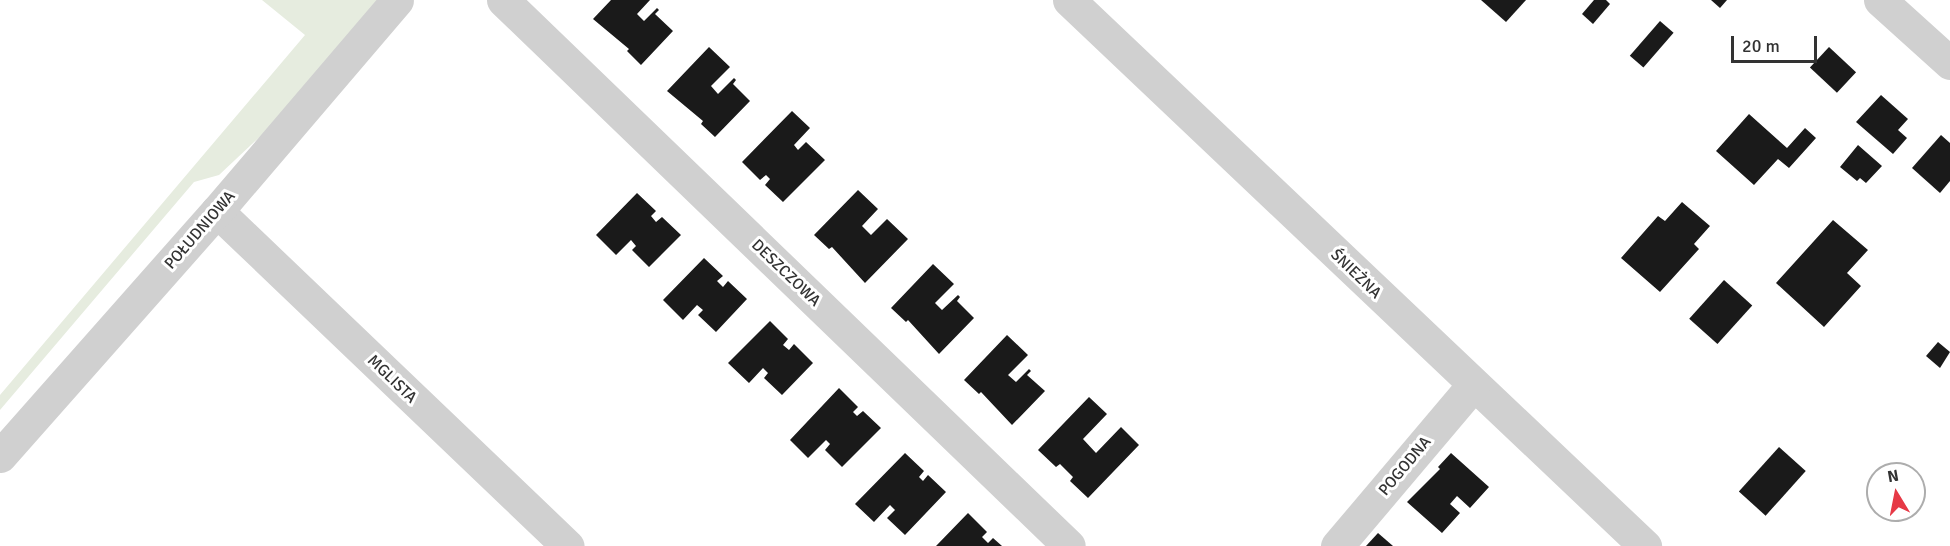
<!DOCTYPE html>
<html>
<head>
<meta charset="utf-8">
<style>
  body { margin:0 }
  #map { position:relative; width:1950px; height:546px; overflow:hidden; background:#fff; font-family:Signika,sans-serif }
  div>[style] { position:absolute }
  .green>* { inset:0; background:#e6ecdf }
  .building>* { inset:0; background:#1a1a1a; transform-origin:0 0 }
  .minor>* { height:33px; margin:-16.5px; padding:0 16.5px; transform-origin:16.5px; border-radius:16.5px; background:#d0d0d0 }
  span { translate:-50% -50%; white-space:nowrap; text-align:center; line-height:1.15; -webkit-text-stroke:6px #fff; paint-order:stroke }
  .street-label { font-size:16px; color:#333 }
  .north { position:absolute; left:1866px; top:462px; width:60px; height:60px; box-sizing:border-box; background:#fff; border:2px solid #adadad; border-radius:50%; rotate:350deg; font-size:16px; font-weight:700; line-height:24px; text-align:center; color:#333 }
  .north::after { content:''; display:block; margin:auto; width:21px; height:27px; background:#e63946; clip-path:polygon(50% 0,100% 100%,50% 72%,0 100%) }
  .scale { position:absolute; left:1731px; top:36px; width:86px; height:27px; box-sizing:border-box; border:3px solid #333; border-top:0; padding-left:8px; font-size:18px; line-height:21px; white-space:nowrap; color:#333; -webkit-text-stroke:4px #fff; paint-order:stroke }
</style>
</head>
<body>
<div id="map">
  <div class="green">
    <div style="clip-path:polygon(262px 0,383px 0,301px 98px,219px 175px,194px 182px,0 410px,0 395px,305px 35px)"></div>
  </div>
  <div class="building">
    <div style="clip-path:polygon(611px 0,650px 0,637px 14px,644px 21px,657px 8px,659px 10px,655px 14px,673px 31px,641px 65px,627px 51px,629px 49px,593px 19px)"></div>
    <div style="clip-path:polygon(1481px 0,1526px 0,1506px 22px)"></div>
    <div style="clip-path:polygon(1594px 0,1606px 0,1610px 4px,1593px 24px,1582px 14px)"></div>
    <div style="clip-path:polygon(1711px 0,1727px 0,1720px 8px)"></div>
    <div style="left:1660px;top:21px;width:18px;height:46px;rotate:41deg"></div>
    <div style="clip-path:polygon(709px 47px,730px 67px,711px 86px,718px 94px,734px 78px,736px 80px,733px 84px,750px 101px,715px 137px,701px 124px,703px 121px,667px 91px)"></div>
    <div style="left:1829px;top:47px;width:37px;height:28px;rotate:43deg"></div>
    <div style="clip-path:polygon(1881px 95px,1908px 119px,1898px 130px,1907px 138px,1893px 154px,1856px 122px)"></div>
    <div style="clip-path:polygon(792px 111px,810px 128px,794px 145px,798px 150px,806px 142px,825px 160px,783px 202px,765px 185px,770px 179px,766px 175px,760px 180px,742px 162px)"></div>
    <div style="clip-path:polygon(1749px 114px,1787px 148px,1805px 128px,1816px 138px,1789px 168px,1778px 159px,1754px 185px,1716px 151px)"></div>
    <div style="clip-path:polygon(1941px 135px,1950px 143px,1950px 181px,1940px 193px,1912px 168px)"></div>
    <div style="clip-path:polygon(1858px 145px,1882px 166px,1866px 183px,1860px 178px,1857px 181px,1840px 167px)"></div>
    <div style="clip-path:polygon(858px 190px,878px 209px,862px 226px,871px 235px,887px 219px,908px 239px,865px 283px,832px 247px,829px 249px,814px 235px)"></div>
    <div style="clip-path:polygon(637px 193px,656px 211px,651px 216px,656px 222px,662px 217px,681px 235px,649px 267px,632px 250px,636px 246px,631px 240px,616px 255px,596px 235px)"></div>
    <div style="clip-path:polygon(1682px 202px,1710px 226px,1694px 244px,1699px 249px,1660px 292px,1621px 258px,1658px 216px,1665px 221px)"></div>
    <div style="clip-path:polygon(1833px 220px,1868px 250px,1847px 273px,1861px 286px,1824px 327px,1776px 283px)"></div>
    <div style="clip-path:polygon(704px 258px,723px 276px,717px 281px,723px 287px,728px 281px,747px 299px,716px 332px,698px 315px,703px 310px,697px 305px,683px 320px,663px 300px)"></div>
    <div style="clip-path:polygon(933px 264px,954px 284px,935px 303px,942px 310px,958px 295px,960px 297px,957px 301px,974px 318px,939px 354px,908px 320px,906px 322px,891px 308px)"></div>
    <div style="left:1724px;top:280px;width:38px;height:52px;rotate:42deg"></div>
    <div style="clip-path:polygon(770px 321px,788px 339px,783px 345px,789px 350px,794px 344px,813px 363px,782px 395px,764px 378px,768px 373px,763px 368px,749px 383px,728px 363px)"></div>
    <div style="clip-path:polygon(1007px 335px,1028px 355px,1008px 375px,1016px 382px,1029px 369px,1031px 371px,1027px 375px,1045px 391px,1012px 425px,981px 392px,979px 394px,964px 380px)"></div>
    <div style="clip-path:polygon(1938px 342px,1950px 352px,1940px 368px,1926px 356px)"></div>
    <div style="clip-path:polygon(839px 388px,858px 407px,853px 412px,857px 416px,863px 411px,881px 428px,842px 467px,825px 450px,830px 444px,826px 440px,808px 458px,790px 440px)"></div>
    <div style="clip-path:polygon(1089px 397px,1107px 414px,1083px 439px,1096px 453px,1121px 427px,1139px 445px,1088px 498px,1070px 481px,1073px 477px,1060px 464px,1056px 467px,1038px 450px)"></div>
    <div style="left:1779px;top:447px;width:36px;height:60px;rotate:42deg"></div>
    <div style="clip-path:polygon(905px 453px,924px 471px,919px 477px,923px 481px,928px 475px,946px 492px,905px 535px,887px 518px,895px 510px,890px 505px,874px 522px,855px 504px)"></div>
    <div style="clip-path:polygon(1451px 453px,1489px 487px,1470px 508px,1457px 496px,1450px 504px,1460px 513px,1442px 533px,1407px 502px,1440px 469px,1438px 467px)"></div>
    <div style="clip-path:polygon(968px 513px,987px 532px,982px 537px,988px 543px,993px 538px,1002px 546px,936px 546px)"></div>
    <div style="clip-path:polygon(1378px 533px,1393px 546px,1366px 546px)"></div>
  </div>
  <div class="minor">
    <div style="left:503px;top:0;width:786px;rotate:43.97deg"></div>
    <div style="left:1069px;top:0;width:794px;rotate:43.47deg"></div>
    <div style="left:1880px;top:0;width:94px;rotate:42deg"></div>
    <div style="left:217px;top:211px;width:485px;rotate:43.7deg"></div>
    <div style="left:0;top:456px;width:327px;rotate:-48.5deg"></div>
    <div style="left:217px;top:211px;width:277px;rotate:-49.5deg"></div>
    <div style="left:1337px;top:546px;width:211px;rotate:-49.8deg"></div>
  </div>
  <div class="street-label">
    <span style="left:200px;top:230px;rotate:-49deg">POŁUDNIOWA</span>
    <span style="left:786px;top:273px;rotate:44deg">DESZCZOWA</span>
    <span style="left:1356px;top:274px;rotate:44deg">ŚNIEŻNA</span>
    <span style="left:392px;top:379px;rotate:44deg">MGLISTA</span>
    <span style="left:1405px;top:466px;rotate:-50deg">POGODNA</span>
  </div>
  <div class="north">N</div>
  <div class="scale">20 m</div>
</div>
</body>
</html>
